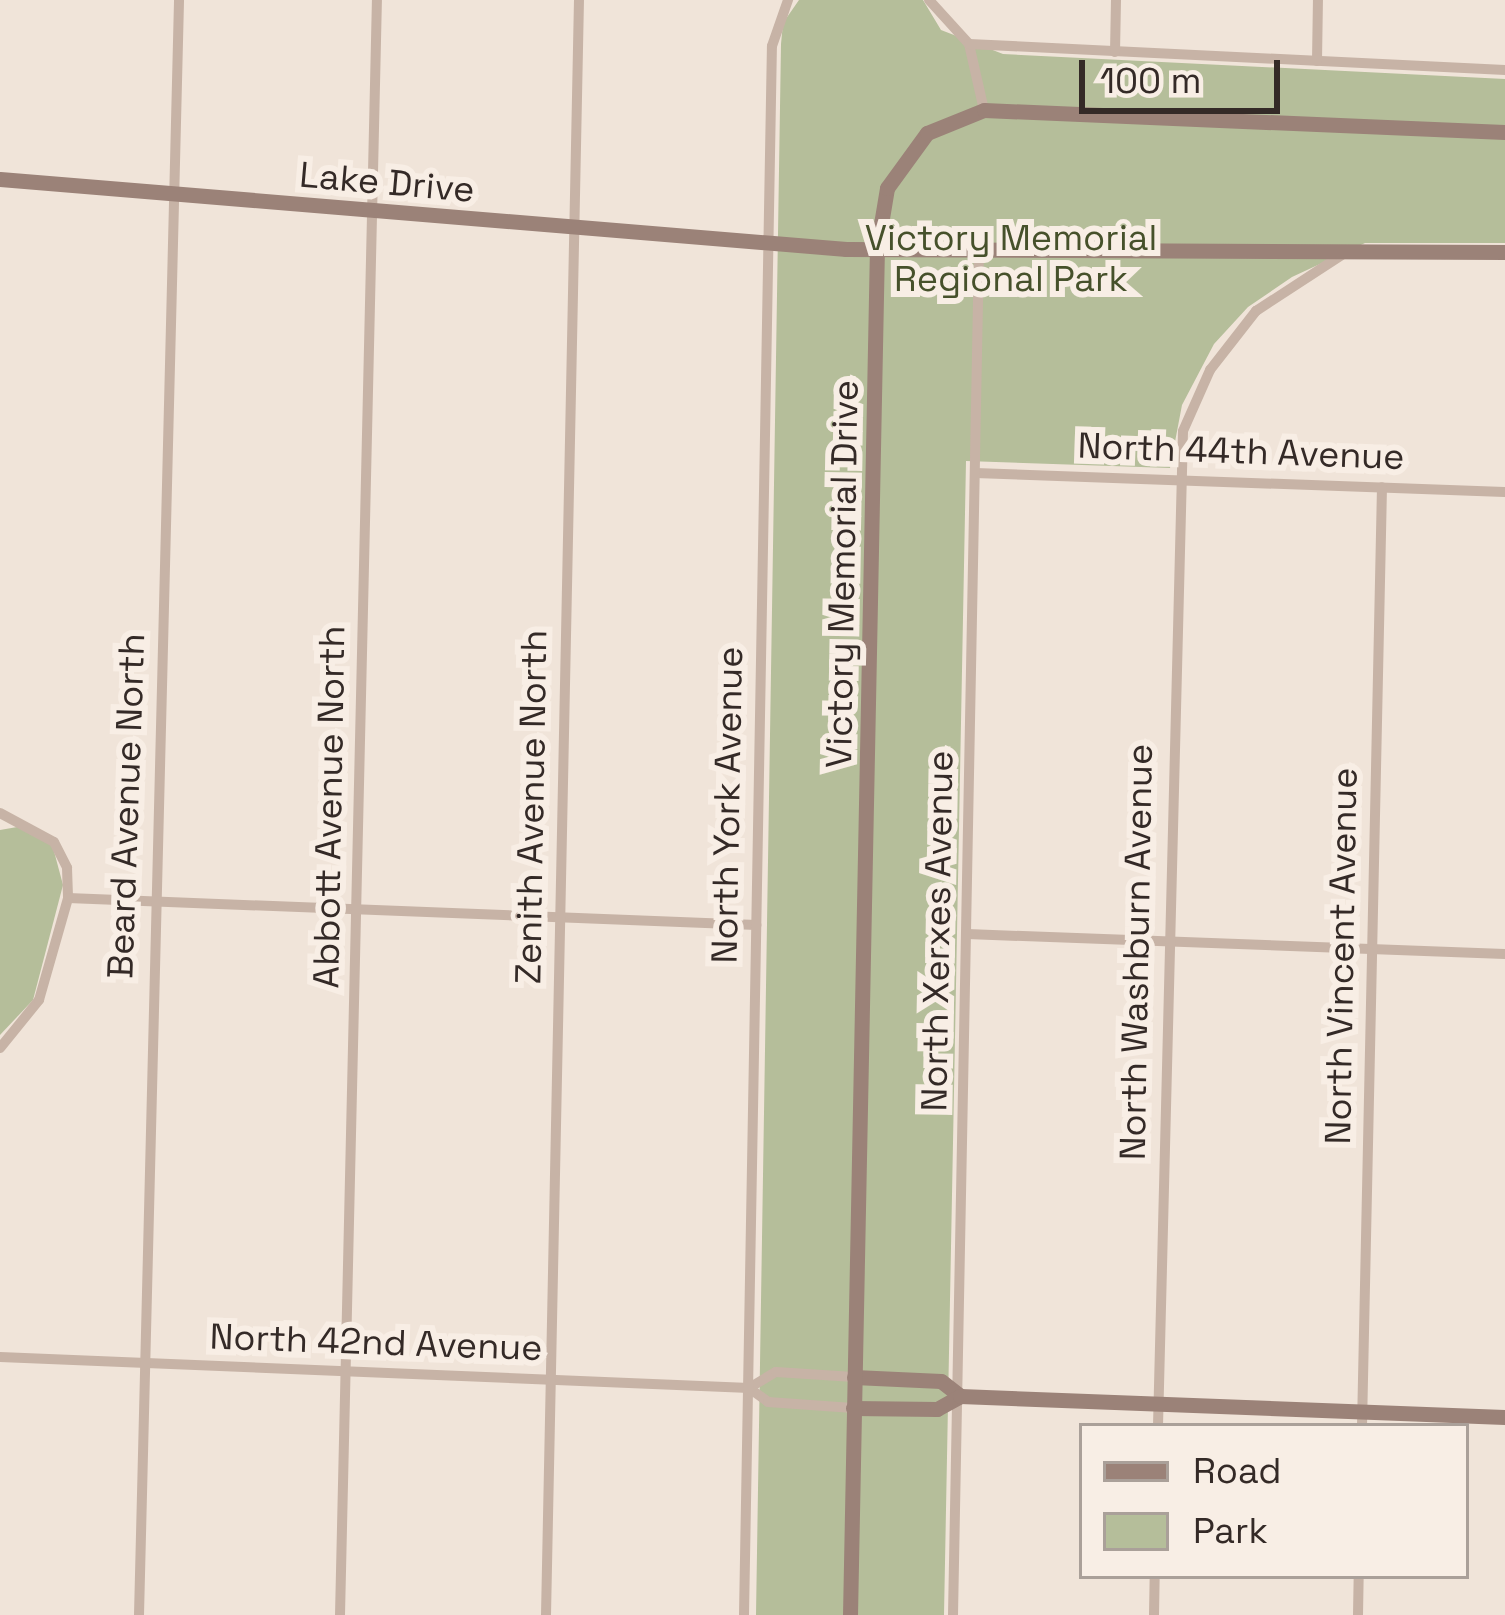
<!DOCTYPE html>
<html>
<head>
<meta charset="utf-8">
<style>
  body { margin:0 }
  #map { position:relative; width:1505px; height:1615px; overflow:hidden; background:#f0e4d9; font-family:"Space Grotesk",sans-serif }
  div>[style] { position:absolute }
  .green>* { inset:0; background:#b5be9a }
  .street>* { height:10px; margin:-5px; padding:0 5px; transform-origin:5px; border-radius:5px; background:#c7b3a6 }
  .secondary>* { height:15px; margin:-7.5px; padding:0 7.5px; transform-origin:7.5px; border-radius:7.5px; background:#9b8278 }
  span { translate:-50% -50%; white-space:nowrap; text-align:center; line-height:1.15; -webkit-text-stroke:12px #f8eee5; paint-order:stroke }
  .street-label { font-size:36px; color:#342a27 }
  .park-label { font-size:36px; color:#46512b }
  .legend { position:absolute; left:1079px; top:1423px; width:390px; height:156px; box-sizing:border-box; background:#f8eee5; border:3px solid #aaa099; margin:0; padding:15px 21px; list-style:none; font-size:36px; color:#342a27 }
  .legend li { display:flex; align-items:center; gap:24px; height:60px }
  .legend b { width:60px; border:3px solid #aaa099 }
  .scale { position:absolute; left:1079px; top:60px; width:201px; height:54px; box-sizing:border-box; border:6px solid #342a27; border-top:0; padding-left:15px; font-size:36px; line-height:42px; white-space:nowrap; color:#342a27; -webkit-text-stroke:9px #f8eee5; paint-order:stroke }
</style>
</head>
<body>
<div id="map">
  <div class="green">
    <div style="clip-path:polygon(799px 0,923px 0,941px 30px,1003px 54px,1505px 79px,1505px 243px,1365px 243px,1292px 277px,1248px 307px,1214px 344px,1182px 405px,1170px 468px,966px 461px,944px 1615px,756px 1615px,781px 44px,783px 23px)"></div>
    <div style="clip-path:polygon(23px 826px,51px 840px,63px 885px,33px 1000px,0 1035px,0 830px)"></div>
  </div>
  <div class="street">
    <div style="left:929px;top:0;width:59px;rotate:47.7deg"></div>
    <div style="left:969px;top:44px;width:68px;rotate:77.2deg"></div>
    <div style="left:969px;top:44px;width:537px;rotate:2.78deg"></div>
    <div style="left:1115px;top:52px;width:52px;rotate:-88.9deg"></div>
    <div style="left:1317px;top:61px;width:61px;rotate:-89.1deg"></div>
    <div style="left:975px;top:473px;width:530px;rotate:2.05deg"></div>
    <div style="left:0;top:813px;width:61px;rotate:28.2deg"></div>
    <div style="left:54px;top:842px;width:29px;rotate:63deg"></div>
    <div style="left:67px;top:868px;width:30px;rotate:88deg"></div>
    <div style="left:68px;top:898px;width:689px;rotate:2.25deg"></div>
    <div style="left:967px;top:934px;width:538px;rotate:2.13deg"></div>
    <div style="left:0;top:1048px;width:62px;rotate:-50.9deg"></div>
    <div style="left:39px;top:1000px;width:106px;rotate:-74.1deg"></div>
    <div style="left:0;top:1357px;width:750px;rotate:2.37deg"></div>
    <div style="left:749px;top:1388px;width:24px;rotate:36deg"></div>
    <div style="left:768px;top:1402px;width:85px;rotate:4deg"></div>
    <div style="left:749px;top:1388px;width:31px;rotate:-31deg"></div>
    <div style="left:776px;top:1372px;width:78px;rotate:3.7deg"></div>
    <div style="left:1158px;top:1426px;width:995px;rotate:-88.56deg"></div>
    <div style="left:1183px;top:431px;width:67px;rotate:-66.1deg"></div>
    <div style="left:1210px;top:370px;width:75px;rotate:-52.1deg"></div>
    <div style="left:1256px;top:311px;width:106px;rotate:-33.1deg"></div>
    <div style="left:1362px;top:1426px;width:939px;rotate:-88.78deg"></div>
    <div style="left:139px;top:1615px;width:1615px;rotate:-88.58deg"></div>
    <div style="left:340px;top:1615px;width:1615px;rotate:-88.69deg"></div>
    <div style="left:546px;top:1615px;width:1615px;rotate:-88.83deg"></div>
    <div style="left:744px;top:1615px;width:1569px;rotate:-88.98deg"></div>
    <div style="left:772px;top:46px;width:49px;rotate:-70.8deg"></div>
    <div style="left:953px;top:1615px;width:1368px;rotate:-88.91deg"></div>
    <div style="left:1154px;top:1615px;width:39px;rotate:-89deg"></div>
    <div style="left:1358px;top:1615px;width:39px;rotate:-89deg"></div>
  </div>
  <div class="secondary">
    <div style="left:0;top:179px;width:849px;rotate:4.73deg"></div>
    <div style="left:846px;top:249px;width:659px;rotate:0.26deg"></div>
    <div style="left:854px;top:1377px;width:87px;rotate:2.6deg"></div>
    <div style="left:941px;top:1381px;width:24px;rotate:38deg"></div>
    <div style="left:853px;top:1408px;width:84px;rotate:0.7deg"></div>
    <div style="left:937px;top:1409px;width:26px;rotate:-29deg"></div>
    <div style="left:960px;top:1396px;width:545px;rotate:2.21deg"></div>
    <div style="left:850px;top:1615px;width:1367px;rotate:-88.87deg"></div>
    <div style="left:877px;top:248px;width:61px;rotate:-80.5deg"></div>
    <div style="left:887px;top:188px;width:68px;rotate:-54deg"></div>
    <div style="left:927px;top:133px;width:61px;rotate:-22deg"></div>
    <div style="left:984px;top:110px;width:521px;rotate:2.42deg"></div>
  </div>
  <div class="street-label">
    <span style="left:387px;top:183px;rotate:5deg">Lake Drive</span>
    <span style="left:1241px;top:452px;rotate:2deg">North 44th Avenue</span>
    <span style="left:843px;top:574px;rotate:-89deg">Victory Memorial Drive</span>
    <span style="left:728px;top:805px;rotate:-89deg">North York Avenue</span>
    <span style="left:127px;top:806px;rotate:-88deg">Beard Avenue North</span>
    <span style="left:330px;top:807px;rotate:-89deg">Abbott Avenue North</span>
    <span style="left:532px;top:807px;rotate:-89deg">Zenith Avenue North</span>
    <span style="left:938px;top:931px;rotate:-89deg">North Xerxes Avenue</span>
    <span style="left:1137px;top:952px;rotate:-89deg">North Washburn Avenue</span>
    <span style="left:1342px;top:956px;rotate:-89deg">North Vincent Avenue</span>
    <span style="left:376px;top:1343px;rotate:2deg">North 42nd Avenue</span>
  </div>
  <div class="park-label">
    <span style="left:1011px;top:259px">Victory Memorial<br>Regional Park</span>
  </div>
  <ul class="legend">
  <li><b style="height:15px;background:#9b8278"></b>Road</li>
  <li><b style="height:33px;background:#b5be9a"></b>Park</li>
  </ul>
  <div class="scale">100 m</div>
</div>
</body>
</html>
